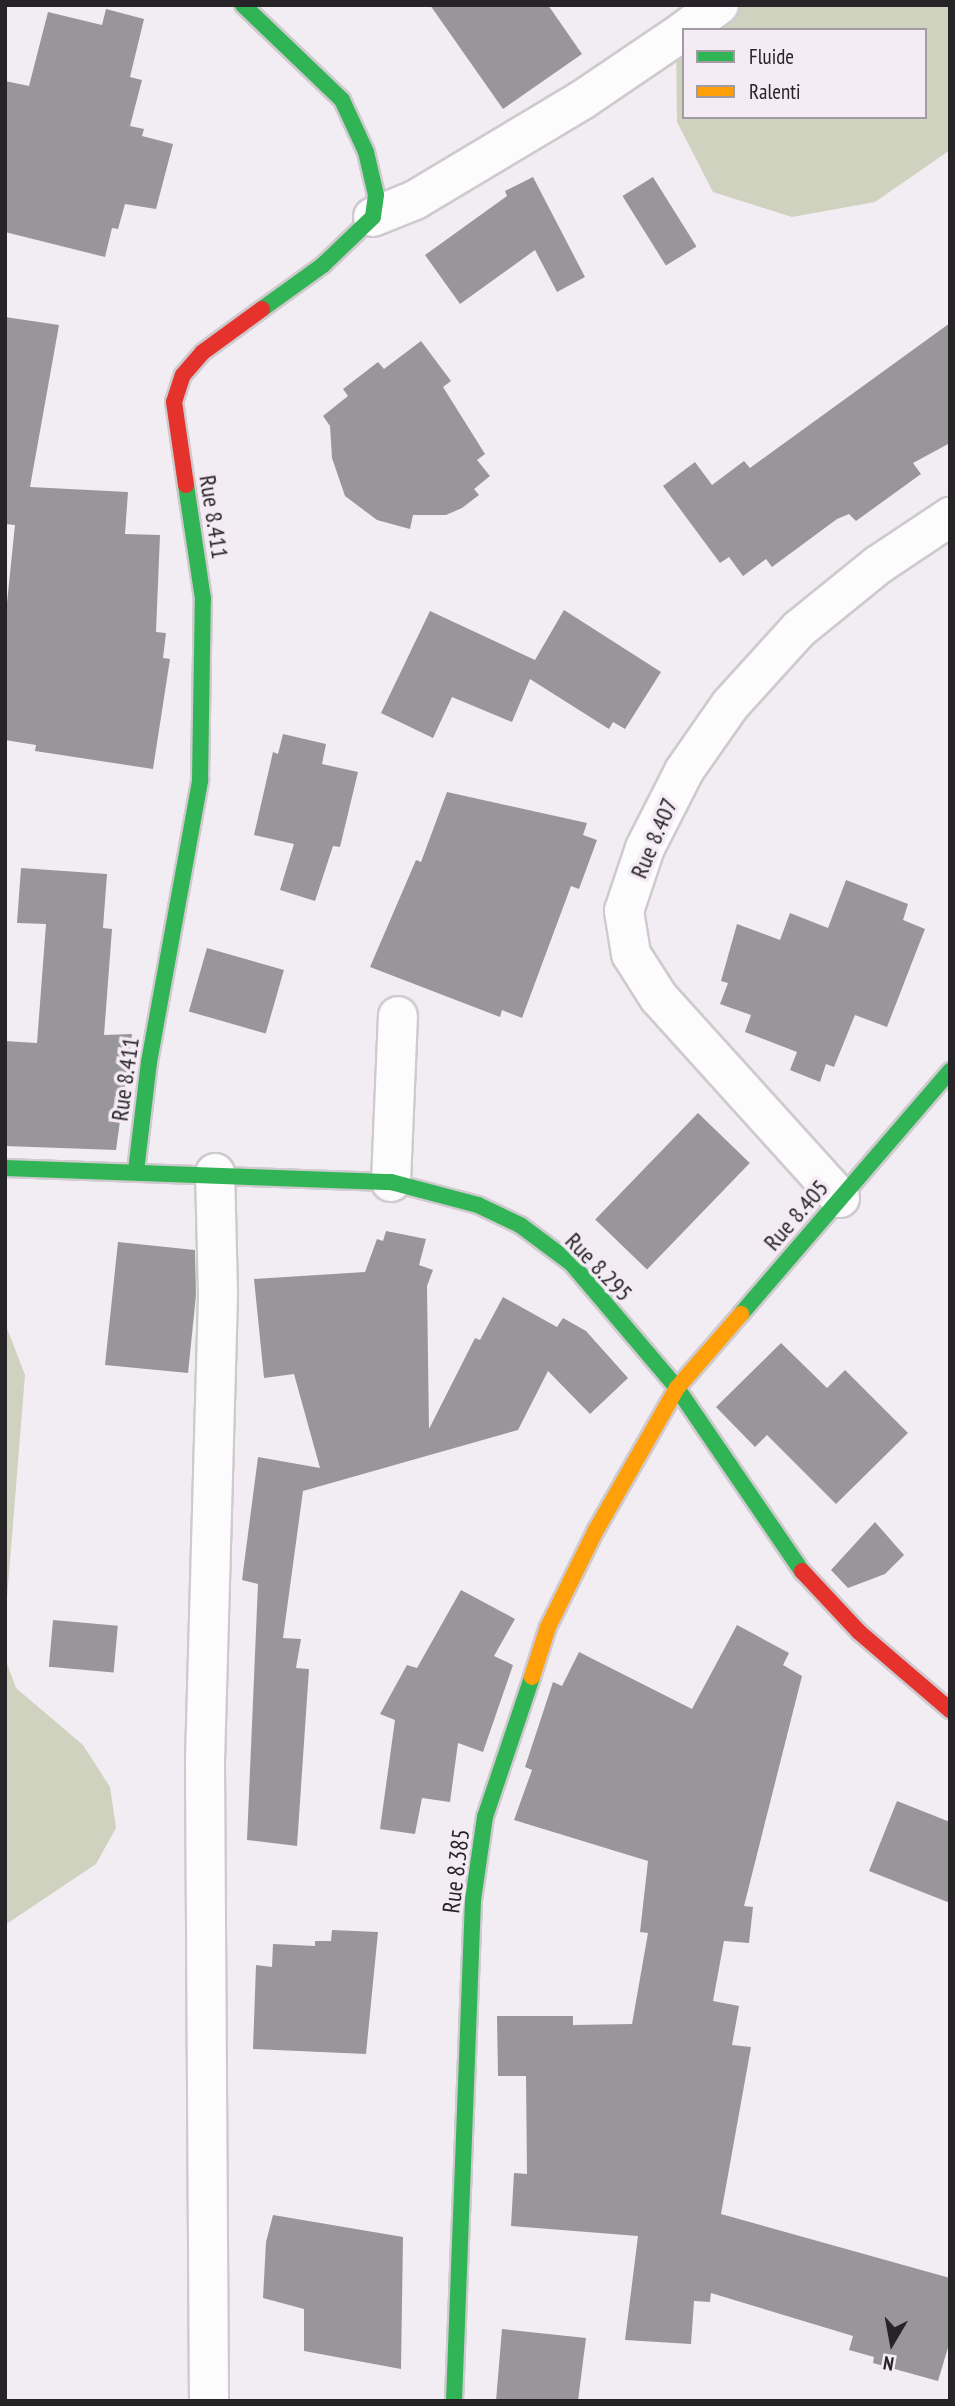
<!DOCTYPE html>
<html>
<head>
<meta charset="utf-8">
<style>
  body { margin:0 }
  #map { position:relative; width:955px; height:2406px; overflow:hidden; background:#f2edf2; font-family:"PT Sans Narrow",sans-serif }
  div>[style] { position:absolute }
  .forest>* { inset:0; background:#cfd2bf }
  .building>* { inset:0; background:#999699; transform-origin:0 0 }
  .roads { filter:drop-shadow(2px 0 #cecace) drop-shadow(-2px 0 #cecace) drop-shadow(0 2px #cecace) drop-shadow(0 -2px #cecace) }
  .street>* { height:38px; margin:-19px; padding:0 19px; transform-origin:19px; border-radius:19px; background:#fdfcfd }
  .fast>* { height:16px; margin:-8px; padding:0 8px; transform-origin:8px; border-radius:8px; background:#30b455 }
  .slow>* { height:16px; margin:-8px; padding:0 8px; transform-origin:8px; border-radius:8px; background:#ff9f0a }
  .jam>* { height:16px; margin:-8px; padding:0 8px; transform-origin:8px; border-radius:8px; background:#e5322d }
  span { translate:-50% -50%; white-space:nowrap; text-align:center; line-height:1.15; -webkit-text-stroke:7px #f4ebf4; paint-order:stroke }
  .street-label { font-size:24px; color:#272427 }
  .frame { position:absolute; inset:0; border:7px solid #272427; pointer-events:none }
  .legend { position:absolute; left:682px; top:28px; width:245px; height:91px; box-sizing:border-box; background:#f4ebf4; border:2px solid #a29ba2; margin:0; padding:9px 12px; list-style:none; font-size:21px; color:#272427 }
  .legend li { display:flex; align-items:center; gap:14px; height:35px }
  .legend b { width:35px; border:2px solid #a29ba2 }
  .north { position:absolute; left:857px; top:2308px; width:70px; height:70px; -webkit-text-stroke:5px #f4ebf4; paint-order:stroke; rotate:190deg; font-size:19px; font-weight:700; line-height:28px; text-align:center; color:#272427 }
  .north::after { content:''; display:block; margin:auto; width:24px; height:32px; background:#272427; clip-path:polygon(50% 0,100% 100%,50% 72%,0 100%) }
</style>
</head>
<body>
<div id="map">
  <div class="forest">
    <div style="clip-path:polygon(725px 5px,950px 5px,950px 150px,875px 202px,792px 217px,713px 192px,677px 122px,676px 36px,684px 31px,684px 117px,925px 117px,925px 30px,686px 30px)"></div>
    <div style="clip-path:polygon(5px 1323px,25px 1375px,5px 1623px)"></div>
    <div style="clip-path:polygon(5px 1658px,16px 1688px,83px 1745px,110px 1787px,116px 1828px,96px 1864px,5px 1925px)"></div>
  </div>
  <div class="building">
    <div style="clip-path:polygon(430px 5px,548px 5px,582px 54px,503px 109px)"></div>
    <div style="clip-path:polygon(106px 9px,144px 19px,130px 77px,142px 80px,130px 126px,144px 129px,142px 136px,173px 144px,156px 209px,125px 204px,118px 229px,112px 228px,105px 257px,5px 232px,5px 81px,29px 86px,48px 12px,102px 25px)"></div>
    <div style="clip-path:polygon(533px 177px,585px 277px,557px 292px,535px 250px,460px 304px,425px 255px,507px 196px,505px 191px)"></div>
    <div style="left:653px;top:177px;width:82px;height:36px;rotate:58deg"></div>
    <div style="clip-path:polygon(5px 317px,59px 325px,30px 487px,128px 492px,125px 534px,160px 535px,156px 632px,166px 633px,163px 658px,170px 659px,153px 769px,35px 751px,36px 745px,5px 740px,5px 622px,15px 525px,5px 524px)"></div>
    <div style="clip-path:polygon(950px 323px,950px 443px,913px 463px,921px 474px,856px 521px,849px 514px,837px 519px,772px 567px,766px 559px,743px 576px,729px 557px,720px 563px,663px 486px,695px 462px,712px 485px,744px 461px,750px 468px)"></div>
    <div style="clip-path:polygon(421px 341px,451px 381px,443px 387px,485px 454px,477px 460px,490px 476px,474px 489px,479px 495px,462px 508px,446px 515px,413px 515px,410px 529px,377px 520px,345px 496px,332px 458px,330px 426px,323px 416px,348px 396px,343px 389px,378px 362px,384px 369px)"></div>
    <div style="clip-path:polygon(564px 610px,661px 672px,625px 729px,613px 722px,609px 729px,530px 679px,512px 722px,452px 697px,433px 738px,381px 713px,430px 611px,535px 660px)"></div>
    <div style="clip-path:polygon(283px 734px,326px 744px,322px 764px,358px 772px,340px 847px,333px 846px,315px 901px,280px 890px,294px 844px,254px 835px,273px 752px,278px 754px)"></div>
    <div style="clip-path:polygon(447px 792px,587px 823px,583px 835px,597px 840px,579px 889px,571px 886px,522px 1018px,502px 1010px,500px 1017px,370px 967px,416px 860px,421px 862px)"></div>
    <div style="clip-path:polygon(21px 868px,107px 874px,103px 928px,112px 929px,104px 1035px,132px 1034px,116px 1150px,5px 1146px,5px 1041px,37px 1043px,46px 924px,17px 923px)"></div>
    <div style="clip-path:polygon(846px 880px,908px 904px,903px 920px,925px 929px,887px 1027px,855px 1015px,834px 1067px,826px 1064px,820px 1082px,790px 1070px,797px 1052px,745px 1032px,751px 1015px,720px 1004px,728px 983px,721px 981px,737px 924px,780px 940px,790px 913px,828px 928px)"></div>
    <div style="left:207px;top:948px;width:80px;height:66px;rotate:16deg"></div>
    <div style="left:698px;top:1113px;width:72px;height:148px;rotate:44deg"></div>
    <div style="clip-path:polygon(386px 1231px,426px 1239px,419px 1265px,433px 1270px,427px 1286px,429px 1429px,475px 1338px,480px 1340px,503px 1297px,557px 1327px,563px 1318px,586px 1331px,628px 1378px,590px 1414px,548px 1371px,518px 1430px,303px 1491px,283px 1638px,301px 1639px,296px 1668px,309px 1669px,297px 1846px,247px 1840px,258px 1584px,242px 1580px,258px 1457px,320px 1468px,294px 1374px,264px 1378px,254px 1279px,365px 1272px,377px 1239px,383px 1241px)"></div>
    <div style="clip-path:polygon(118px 1242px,195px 1250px,196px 1295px,188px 1373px,105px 1365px)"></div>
    <div style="clip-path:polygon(781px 1343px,827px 1388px,845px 1370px,908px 1433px,836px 1504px,767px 1435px,755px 1447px,716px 1407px)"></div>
    <div style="clip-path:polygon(875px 1522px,904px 1555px,885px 1574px,848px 1588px,831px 1570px)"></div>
    <div style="clip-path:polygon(461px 1590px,515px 1619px,494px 1656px,513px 1665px,483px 1752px,458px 1743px,450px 1802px,422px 1798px,415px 1834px,380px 1829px,395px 1720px,380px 1714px,407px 1665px,417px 1668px)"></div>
    <div style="left:53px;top:1620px;width:65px;height:47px;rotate:5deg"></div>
    <div style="clip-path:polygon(737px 1625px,789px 1653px,783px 1665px,802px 1676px,744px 1906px,753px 1907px,749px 1943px,724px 1941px,713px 2001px,739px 2006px,732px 2045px,751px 2047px,721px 2214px,950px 2278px,950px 2341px,938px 2381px,873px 2363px,874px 2357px,849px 2350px,853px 2336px,711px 2293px,710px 2302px,694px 2301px,691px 2344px,625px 2340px,638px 2236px,511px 2226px,514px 2173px,527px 2174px,526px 2076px,498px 2076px,497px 2016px,573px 2016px,573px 2025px,632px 2024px,648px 1933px,640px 1932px,648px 1861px,514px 1820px,532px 1770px,525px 1767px,553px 1682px,562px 1686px,579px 1652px,692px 1709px)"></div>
    <div style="clip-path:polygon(897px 1801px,950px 1822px,950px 1903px,869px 1871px)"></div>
    <div style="clip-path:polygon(332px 1930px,378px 1932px,366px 2054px,253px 2049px,256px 1965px,272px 1967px,273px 1944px,315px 1946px,315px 1941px,331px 1941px)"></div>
    <div style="clip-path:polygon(273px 2215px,403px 2237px,401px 2369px,304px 2351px,304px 2309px,263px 2298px,266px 2242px)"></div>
    <div style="clip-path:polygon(502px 2329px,586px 2338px,578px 2401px,496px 2401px)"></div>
  </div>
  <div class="roads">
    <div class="street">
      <div style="left:685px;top:30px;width:42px;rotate:-36.3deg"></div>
      <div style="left:373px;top:217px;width:45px;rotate:-22deg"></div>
      <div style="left:415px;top:200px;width:195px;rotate:-30.9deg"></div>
      <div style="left:582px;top:100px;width:123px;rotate:-34.1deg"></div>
      <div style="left:391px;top:1182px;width:166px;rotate:-87.6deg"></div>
      <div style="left:840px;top:1198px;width:270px;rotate:-132.1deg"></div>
      <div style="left:659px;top:998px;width:52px;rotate:-122.5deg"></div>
      <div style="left:631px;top:954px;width:44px;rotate:-99.2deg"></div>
      <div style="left:624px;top:911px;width:66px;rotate:-71.6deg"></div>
      <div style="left:645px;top:848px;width:86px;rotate:-63.1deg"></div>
      <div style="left:684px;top:771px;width:80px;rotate:-55.1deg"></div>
      <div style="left:730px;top:705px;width:103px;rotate:-47.8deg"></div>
      <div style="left:799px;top:629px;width:102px;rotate:-39deg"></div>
      <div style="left:878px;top:565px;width:87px;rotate:-33.7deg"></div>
      <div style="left:209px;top:2401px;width:640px;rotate:-90.36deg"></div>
      <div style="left:205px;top:1761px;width:468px;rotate:-88.4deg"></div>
      <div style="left:218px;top:1293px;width:120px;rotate:-91.4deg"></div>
    </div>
    <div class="fast">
      <div style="left:243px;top:5px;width:137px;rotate:43.8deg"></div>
      <div style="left:342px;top:100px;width:57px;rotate:65.2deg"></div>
      <div style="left:366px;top:152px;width:44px;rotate:76.9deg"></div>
      <div style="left:376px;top:195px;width:22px;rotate:98deg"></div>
      <div style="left:373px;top:217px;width:69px;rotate:136.2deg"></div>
      <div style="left:323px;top:265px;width:75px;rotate:144.2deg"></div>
      <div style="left:5px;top:1168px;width:386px;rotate:2.1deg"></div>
      <div style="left:391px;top:1182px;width:90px;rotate:14.8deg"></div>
      <div style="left:478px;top:1205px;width:47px;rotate:25.5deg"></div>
      <div style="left:520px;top:1225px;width:64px;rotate:36.7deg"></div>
      <div style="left:571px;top:1263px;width:164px;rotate:49.7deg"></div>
      <div style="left:677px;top:1388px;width:222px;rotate:55.7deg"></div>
      <div style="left:136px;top:1171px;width:110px;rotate:-83.2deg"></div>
      <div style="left:149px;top:1062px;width:287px;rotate:-79.7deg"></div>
      <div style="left:200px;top:780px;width:181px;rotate:-89.1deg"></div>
      <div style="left:203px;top:599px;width:115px;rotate:-98.5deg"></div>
      <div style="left:741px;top:1314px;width:321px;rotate:-49.3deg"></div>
      <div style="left:454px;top:2401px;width:501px;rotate:-87.83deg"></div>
      <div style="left:473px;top:1900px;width:84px;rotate:-81.8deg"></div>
      <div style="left:485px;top:1817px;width:148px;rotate:-71.4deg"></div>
    </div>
    <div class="slow">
      <div style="left:532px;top:1677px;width:52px;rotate:-72.3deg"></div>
      <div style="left:548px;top:1627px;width:108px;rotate:-63.7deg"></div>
      <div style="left:596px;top:1530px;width:163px;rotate:-60.3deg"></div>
      <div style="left:677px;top:1388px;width:98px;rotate:-49.1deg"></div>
    </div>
    <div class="jam">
      <div style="left:186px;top:485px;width:84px;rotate:-98.2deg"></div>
      <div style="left:174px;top:402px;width:28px;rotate:-72deg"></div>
      <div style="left:183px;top:375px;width:30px;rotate:-49deg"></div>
      <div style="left:203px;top:352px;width:73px;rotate:-36.1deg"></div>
      <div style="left:802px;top:1571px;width:83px;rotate:46.9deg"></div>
      <div style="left:859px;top:1632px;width:120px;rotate:40.6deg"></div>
    </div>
  </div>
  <div class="street-label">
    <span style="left:214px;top:517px;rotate:81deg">Rue 8.411</span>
    <span style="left:654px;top:838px;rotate:-67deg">Rue 8.407</span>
    <span style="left:125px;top:1079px;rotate:-82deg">Rue 8.411</span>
    <span style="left:796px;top:1215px;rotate:-49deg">Rue 8.405</span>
    <span style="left:599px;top:1267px;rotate:46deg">Rue 8.295</span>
    <span style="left:456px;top:1871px;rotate:-83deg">Rue 8.385</span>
  </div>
  <div class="frame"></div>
  <ul class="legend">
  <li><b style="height:9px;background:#30b455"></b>Fluide</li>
  <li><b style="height:9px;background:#ff9f0a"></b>Ralenti</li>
  </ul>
  <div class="north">N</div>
</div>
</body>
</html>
